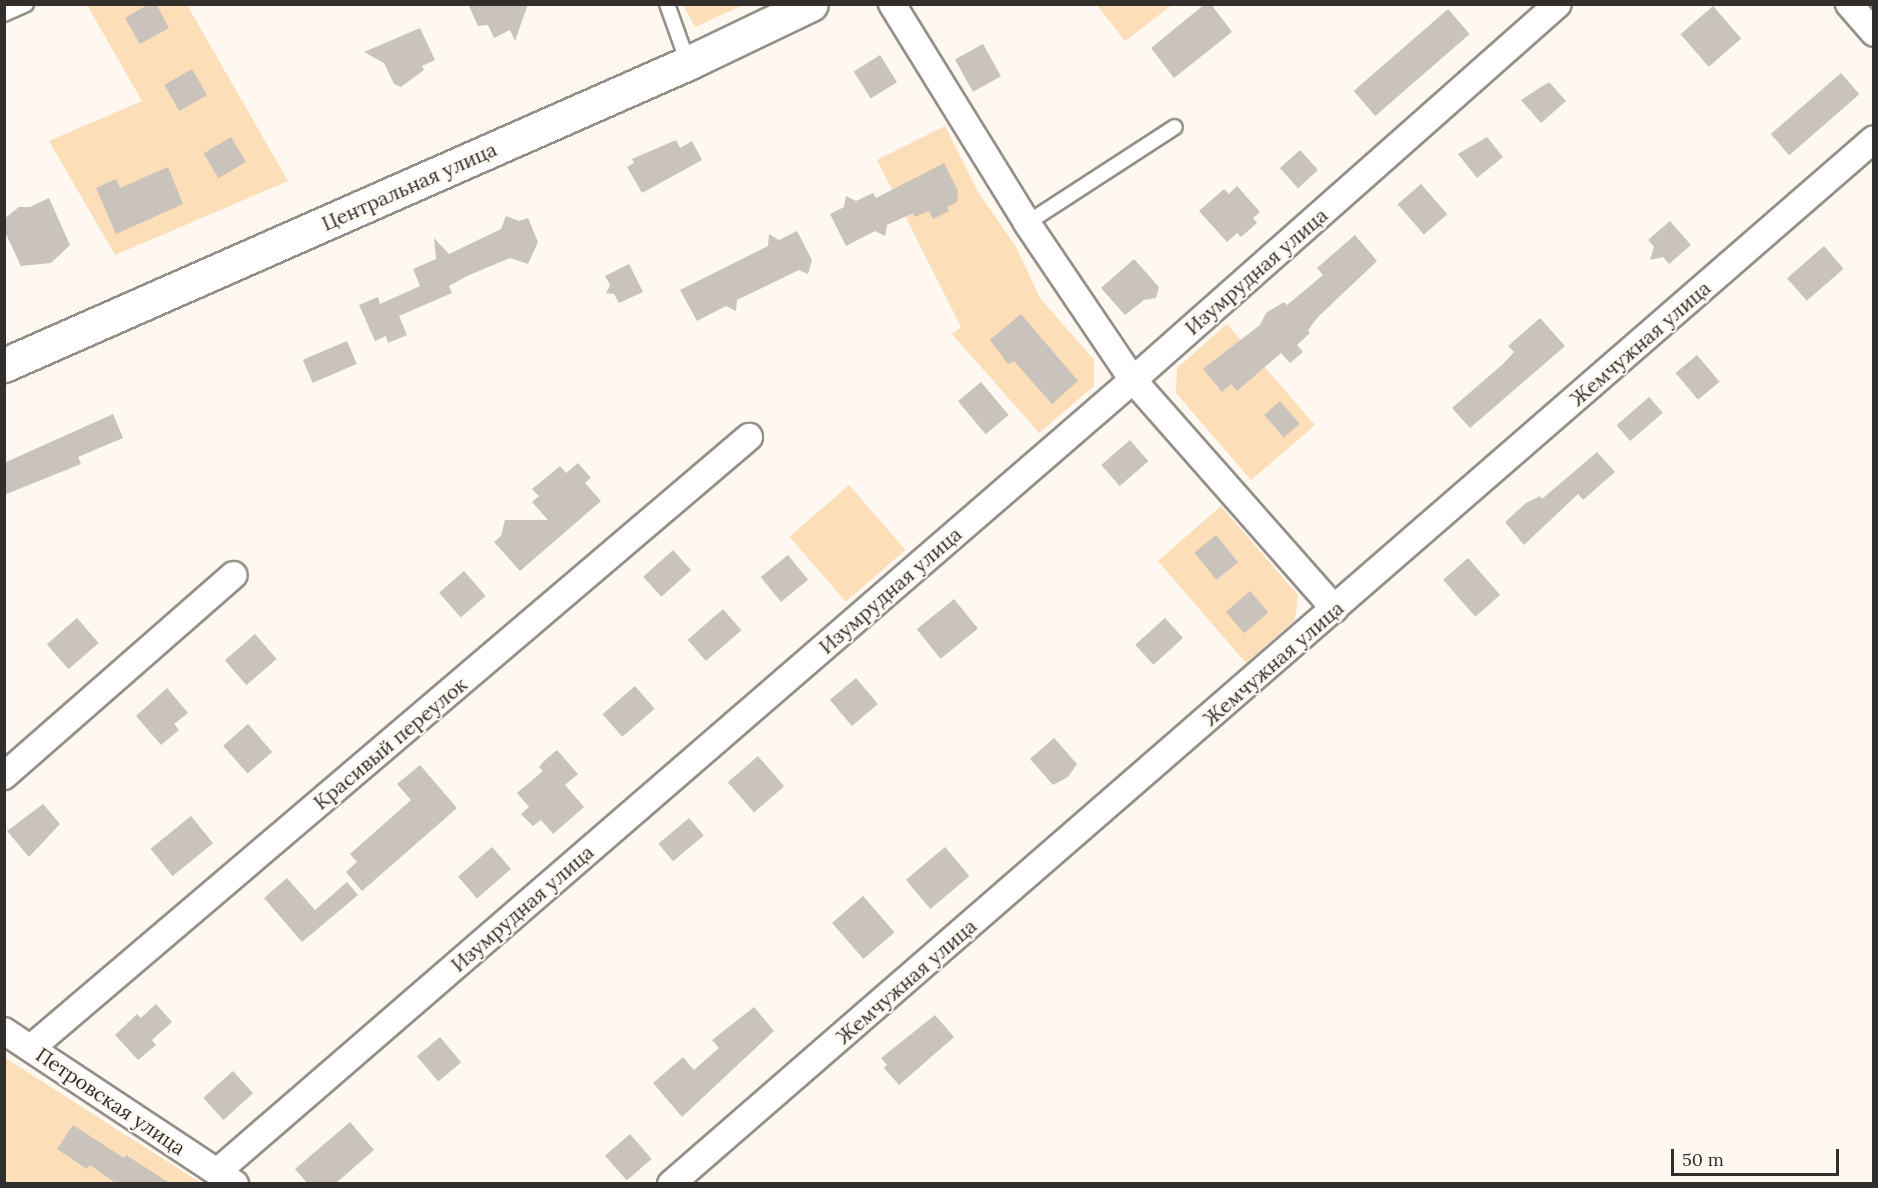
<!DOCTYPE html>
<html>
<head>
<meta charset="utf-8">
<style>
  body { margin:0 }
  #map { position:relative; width:1878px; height:1188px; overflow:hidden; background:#fef8f0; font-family:Lora,serif }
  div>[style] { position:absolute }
  .green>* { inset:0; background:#fcdeb9; transform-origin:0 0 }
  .building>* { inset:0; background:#c9c3bc; transform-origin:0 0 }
  .roads { filter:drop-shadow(2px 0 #948f88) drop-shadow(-2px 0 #948f88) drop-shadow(0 2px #948f88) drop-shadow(0 -2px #948f88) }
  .lane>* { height:14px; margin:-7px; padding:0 7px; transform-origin:7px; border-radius:7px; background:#fff }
  .street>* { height:26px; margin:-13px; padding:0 13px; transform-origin:13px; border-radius:13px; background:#fff }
  .secondary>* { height:33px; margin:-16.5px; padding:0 16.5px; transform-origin:16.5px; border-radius:16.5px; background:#fff }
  span { translate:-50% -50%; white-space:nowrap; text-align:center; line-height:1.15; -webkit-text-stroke:4.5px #fef8f0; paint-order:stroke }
  .street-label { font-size:20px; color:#312e2c }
  .frame { position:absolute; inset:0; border:6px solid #312e2c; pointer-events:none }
  .scale { position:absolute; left:1671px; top:1149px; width:168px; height:27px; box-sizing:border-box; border:3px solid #312e2c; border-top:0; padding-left:8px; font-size:18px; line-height:21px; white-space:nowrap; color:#312e2c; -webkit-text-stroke:4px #fef8f0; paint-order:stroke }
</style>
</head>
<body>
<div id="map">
  <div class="green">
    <div style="clip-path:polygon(87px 5px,187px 5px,288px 181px,115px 255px,49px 141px,142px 101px)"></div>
    <div style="clip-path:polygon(683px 5px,743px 5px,695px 27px)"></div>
    <div style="clip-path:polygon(1097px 5px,1172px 5px,1125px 41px)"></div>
    <div style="clip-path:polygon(945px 126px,978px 192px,1016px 247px,1040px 298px,1094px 360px,1094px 386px,1039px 433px,952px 334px,961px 327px,877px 160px)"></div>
    <div style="clip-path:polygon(1227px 324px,1315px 425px,1251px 480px,1176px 393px,1177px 368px)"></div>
    <div style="left:849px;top:485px;width:86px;height:79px;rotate:49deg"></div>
    <div style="clip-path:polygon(1221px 506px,1298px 595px,1295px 620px,1246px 663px,1158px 561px)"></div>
    <div style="clip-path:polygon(4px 1057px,121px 1132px,201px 1183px,5px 1183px)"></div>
  </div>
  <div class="building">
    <div style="clip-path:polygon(149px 4px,156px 4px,169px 28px,140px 44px,125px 18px)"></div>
    <div style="clip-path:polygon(468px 4px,528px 4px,515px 41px,510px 30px,494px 38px,488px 25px,478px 26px)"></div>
    <div style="clip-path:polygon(1205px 4px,1211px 4px,1232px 32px,1174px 78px,1151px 48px)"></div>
    <div style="left:1713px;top:6px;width:43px;height:43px;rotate:49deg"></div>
    <div style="left:1448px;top:9px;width:33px;height:125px;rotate:49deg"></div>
    <div style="clip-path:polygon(420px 28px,435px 60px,422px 66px,424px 70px,401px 87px,394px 84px,384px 63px,364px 52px)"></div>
    <div style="left:983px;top:44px;width:37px;height:32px;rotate:61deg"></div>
    <div style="left:880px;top:55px;width:32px;height:31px;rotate:58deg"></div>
    <div style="left:192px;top:69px;width:30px;height:32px;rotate:60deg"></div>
    <div style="left:1841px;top:73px;width:28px;height:93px;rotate:49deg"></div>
    <div style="clip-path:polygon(1549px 82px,1566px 101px,1541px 123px,1521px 100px)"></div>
    <div style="left:231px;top:137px;width:29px;height:32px;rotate:59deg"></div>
    <div style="clip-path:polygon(1487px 137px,1503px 157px,1477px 178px,1458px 154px)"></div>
    <div style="clip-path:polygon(676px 140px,680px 148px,692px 141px,702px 160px,642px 193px,627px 167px,634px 163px,632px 159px)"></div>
    <div style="left:1300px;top:150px;width:27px;height:27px;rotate:48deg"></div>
    <div style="clip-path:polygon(944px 163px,958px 191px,957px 202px,947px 207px,949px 211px,933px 219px,929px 211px,915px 217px,913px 213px,887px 225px,885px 236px,875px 231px,846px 246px,830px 214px,844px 207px,846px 196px,856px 201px,873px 193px,876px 198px)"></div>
    <div style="clip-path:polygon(168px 167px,183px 204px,116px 234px,96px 188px,116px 179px,120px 188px)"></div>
    <div style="left:1421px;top:184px;width:40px;height:31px;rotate:49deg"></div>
    <div style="clip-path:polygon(1237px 186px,1260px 212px,1253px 218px,1257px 223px,1241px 237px,1237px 233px,1227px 242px,1199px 211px,1224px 189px,1229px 194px)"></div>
    <div style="clip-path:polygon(49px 198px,70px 245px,51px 263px,21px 266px,4px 230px,4px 219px,19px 207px,30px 207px)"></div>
    <div style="clip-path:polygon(506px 216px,519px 221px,528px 218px,538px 242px,528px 264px,510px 258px,467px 276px,449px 286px,452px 293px,399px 316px,407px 335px,388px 343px,386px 336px,375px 341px,359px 305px,378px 297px,380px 304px,420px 286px,413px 269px,436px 259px,434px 238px,449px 254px,501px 229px)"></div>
    <div style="clip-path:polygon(1670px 221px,1691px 245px,1669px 264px,1663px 257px,1650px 260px,1654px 247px,1648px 240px)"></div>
    <div style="clip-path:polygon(797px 231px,812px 260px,808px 274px,799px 270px,737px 300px,736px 311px,726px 306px,697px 321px,680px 290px,768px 246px,769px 234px,779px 240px)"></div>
    <div style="clip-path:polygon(1355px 235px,1377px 261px,1318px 317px,1308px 330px,1310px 333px,1297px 345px,1303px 352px,1290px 363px,1281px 353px,1237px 391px,1231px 384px,1222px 392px,1203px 369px,1260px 325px,1266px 313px,1284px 302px,1287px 305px,1323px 275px,1317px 268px)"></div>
    <div style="left:1824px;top:246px;width:30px;height:49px;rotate:49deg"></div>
    <div style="clip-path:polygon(1134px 259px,1159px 287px,1156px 298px,1144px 300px,1125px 315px,1101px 288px)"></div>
    <div style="clip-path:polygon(629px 264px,643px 292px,619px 303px,614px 294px,606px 293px,610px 285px,605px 276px)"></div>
    <div style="clip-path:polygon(1021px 314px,1078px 381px,1052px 404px,1014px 361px,1008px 364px,990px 340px)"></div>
    <div style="clip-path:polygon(1540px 318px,1565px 346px,1470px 428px,1452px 408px,1503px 364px,1514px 352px,1508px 346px)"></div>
    <div style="left:347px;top:341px;width:25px;height:48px;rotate:67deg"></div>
    <div style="left:1697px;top:355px;width:35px;height:28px;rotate:50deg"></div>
    <div style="left:981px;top:382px;width:43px;height:30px;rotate:50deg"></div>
    <div style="left:1649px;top:397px;width:21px;height:43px;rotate:49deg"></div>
    <div style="left:1280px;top:401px;width:30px;height:21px;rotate:49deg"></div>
    <div style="clip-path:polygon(113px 414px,123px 438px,78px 457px,81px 464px,4px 495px,4px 463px)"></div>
    <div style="left:1130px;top:440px;width:28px;height:38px;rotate:49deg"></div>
    <div style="clip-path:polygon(1597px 452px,1615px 472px,1583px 500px,1578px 494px,1524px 545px,1505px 522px,1526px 503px,1540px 496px,1542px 499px)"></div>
    <div style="clip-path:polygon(578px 463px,591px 478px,585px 483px,601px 501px,520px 571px,494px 542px,501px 536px,505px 520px,548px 520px,532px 502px,539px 496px,532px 489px,560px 466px,566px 473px)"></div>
    <div style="left:1216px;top:535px;width:35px;height:28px;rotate:51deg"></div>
    <div style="left:673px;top:550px;width:27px;height:40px;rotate:48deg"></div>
    <div style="left:788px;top:555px;width:32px;height:35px;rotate:51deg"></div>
    <div style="left:1468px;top:558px;width:49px;height:33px;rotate:49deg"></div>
    <div style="left:464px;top:571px;width:33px;height:33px;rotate:49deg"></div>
    <div style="left:1250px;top:591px;width:28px;height:32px;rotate:49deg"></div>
    <div style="left:954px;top:599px;width:38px;height:48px;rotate:51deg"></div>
    <div style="left:723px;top:609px;width:28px;height:47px;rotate:49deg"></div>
    <div style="left:77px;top:618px;width:33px;height:40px;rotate:49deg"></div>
    <div style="left:1165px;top:618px;width:27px;height:40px;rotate:48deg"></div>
    <div style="left:255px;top:634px;width:33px;height:40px;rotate:49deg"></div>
    <div style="left:856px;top:678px;width:34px;height:34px;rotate:50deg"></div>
    <div style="left:635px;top:686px;width:30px;height:43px;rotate:49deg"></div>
    <div style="clip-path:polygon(167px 688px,188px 713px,174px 724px,179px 730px,161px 745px,136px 716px)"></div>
    <div style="left:248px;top:724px;width:37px;height:33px;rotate:49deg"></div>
    <div style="clip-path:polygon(1054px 738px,1077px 764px,1068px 777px,1053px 785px,1030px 759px)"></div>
    <div style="clip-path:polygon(557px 750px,578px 774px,565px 785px,584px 807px,553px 834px,541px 820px,533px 826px,521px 814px,529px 807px,517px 793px,543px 771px,539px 767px,543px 762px)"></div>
    <div style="left:758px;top:756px;width:40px;height:40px;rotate:49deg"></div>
    <div style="clip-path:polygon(420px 765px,457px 808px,362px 891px,346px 872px,357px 862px,350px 854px,411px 800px,397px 784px)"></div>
    <div style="clip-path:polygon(43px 804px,60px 824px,29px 857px,7px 831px)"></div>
    <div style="left:191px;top:816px;width:35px;height:52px;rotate:51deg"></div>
    <div style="left:689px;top:818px;width:23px;height:40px;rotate:50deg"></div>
    <div style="left:492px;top:847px;width:29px;height:45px;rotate:49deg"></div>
    <div style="left:945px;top:847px;width:38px;height:51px;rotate:50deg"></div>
    <div style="clip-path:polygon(287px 878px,315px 910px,347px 882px,358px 895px,302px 942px,264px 898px)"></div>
    <div style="left:863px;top:896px;width:48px;height:41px;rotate:49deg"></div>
    <div style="clip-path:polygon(156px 1004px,172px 1022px,152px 1040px,156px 1045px,138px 1060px,115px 1035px,137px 1014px,141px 1018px)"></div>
    <div style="clip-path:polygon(754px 1007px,774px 1031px,682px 1117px,653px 1083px,683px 1057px,694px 1070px,719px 1048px,712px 1040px)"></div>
    <div style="clip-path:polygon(935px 1015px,954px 1037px,899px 1085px,884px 1068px,887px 1065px,881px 1058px)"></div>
    <div style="left:440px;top:1037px;width:33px;height:30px;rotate:50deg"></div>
    <div style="left:233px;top:1071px;width:30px;height:40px;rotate:48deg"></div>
    <div style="clip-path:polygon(350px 1122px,374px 1150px,335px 1184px,308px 1184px,295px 1169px)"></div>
    <div style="clip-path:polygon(73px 1125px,124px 1158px,126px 1155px,171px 1184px,117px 1184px,90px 1165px,87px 1169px,57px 1149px)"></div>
    <div style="left:630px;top:1134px;width:33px;height:33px;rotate:49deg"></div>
  </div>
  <div class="roads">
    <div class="lane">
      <div style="left:667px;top:4px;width:63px;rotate:70.4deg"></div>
      <div style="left:4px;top:14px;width:24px;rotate:-24deg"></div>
      <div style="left:1027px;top:223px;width:176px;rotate:-33deg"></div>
    </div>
    <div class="street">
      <div style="left:892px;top:4px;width:257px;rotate:58.3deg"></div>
      <div style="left:1027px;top:223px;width:189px;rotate:56deg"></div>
      <div style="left:1133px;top:380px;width:305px;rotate:48.6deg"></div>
      <div style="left:1849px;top:4px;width:38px;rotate:49deg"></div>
      <div style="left:4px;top:776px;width:305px;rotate:-41.2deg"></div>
      <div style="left:4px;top:1031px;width:277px;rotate:33.5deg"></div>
      <div style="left:31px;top:1048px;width:943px;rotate:-40.4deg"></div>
      <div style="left:217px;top:1172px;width:1211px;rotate:-40.85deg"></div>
      <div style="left:1133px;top:380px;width:567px;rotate:-41.5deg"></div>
      <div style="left:671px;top:1184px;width:1593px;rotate:-40.98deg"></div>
    </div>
    <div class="secondary">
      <div style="left:4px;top:365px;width:748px;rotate:-23.82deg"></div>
      <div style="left:688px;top:63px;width:136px;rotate:-25.6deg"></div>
    </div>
  </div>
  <div class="street-label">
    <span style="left:409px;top:186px;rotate:-24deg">Центральная улица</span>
    <span style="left:1256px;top:271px;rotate:-41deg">Изумрудная улица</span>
    <span style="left:1640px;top:343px;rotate:-41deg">Жемчужная улица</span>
    <span style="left:890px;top:590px;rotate:-41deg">Изумрудная улица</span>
    <span style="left:1273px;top:663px;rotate:-41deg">Жемчужная улица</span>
    <span style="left:390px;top:743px;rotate:-40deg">Красивый переулок</span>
    <span style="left:522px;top:908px;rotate:-41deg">Изумрудная улица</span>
    <span style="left:906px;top:981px;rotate:-41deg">Жемчужная улица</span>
    <span style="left:111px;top:1101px;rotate:34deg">Петровская улица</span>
  </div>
  <div class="frame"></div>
  <div class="scale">50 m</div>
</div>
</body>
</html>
